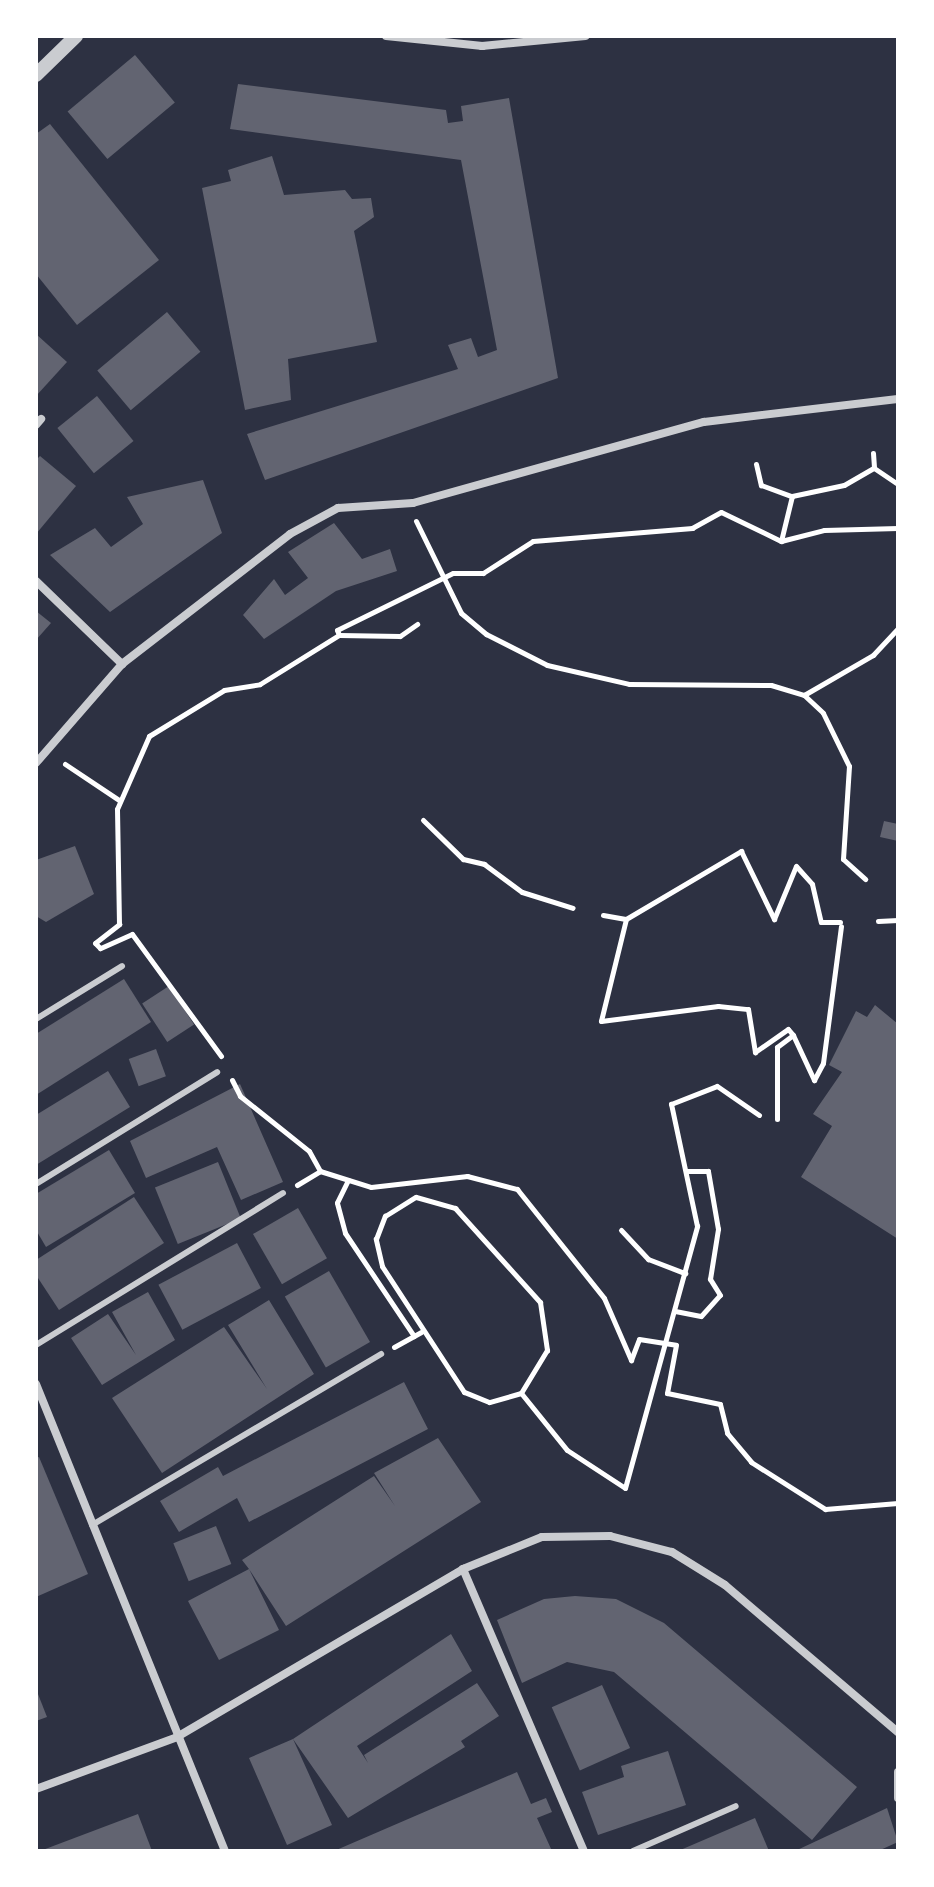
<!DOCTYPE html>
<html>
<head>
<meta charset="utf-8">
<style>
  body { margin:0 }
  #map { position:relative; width:934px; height:1887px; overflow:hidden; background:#2d3142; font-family:Quicksand,sans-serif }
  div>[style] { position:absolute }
  .building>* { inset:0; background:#626471; transform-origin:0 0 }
  .path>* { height:5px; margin:-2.5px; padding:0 2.5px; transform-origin:2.5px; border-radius:2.5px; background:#fff }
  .service>* { height:6px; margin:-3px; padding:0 3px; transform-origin:3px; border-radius:3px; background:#caccd0 }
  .minor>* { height:8px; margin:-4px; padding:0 4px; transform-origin:4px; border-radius:4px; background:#caccd0 }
  .tertiary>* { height:14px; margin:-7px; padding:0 7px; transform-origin:7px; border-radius:7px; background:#caccd0 }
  span { translate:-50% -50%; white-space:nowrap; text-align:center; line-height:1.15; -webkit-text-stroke:8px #fff; paint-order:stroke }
  .frame { position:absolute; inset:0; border:38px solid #fff; pointer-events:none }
</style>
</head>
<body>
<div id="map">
  <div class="building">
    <div style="left:135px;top:55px;width:62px;height:88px;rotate:50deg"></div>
    <div style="clip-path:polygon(238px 84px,446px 110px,448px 123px,463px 121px,461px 106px,509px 98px,558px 378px,265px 480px,247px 434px,458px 369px,448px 345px,471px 338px,478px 357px,497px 350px,461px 160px,230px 129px)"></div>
    <div style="clip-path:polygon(50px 124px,159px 260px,77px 325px,36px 274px,36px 134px)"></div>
    <div style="clip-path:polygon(272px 156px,284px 195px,345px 190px,352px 199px,371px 198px,374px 217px,354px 231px,377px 342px,288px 359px,291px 400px,245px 410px,202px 188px,231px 181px,228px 170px)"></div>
    <div style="left:167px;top:312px;width:52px;height:91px;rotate:50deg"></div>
    <div style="clip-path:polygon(36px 334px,67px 362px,36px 396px)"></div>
    <div style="left:97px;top:396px;width:58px;height:51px;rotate:51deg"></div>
    <div style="clip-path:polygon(40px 456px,76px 486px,36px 534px,36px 460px)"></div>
    <div style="clip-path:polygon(203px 480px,222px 533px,110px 612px,50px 555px,95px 528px,111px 547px,143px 524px,127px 497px)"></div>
    <div style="clip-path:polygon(334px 523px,362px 559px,390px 549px,397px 571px,336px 591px,264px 639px,243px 615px,274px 579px,285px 595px,308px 578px,288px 552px)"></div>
    <div style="clip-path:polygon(36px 611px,51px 623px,36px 640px)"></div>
    <div style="clip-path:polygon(884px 821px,898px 824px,898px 841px,880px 837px)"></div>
    <div style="clip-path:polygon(75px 846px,94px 894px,46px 922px,36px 916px,36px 860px)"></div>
    <div style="clip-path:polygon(124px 979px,151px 1022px,36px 1095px,36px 1034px)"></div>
    <div style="left:169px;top:986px;width:46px;height:32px;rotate:57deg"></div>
    <div style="clip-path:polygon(875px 1005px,898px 1024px,898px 1239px,801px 1177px,832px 1126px,813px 1114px,842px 1072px,829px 1065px,856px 1011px,867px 1017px)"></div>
    <div style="left:156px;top:1049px;width:29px;height:29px;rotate:70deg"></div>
    <div style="clip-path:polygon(108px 1071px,130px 1107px,36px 1165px,36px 1115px)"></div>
    <div style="clip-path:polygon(240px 1084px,283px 1182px,241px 1200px,217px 1147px,146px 1178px,130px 1141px)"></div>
    <div style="clip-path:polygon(109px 1150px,135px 1193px,46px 1247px,36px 1230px,36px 1194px)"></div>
    <div style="left:218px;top:1162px;width:61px;height:68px;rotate:68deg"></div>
    <div style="clip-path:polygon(134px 1197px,164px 1243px,59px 1310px,36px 1275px,36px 1260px)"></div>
    <div style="left:298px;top:1208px;width:58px;height:52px;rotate:60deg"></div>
    <div style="left:237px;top:1243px;width:51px;height:89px;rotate:62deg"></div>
    <div style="left:329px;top:1271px;width:82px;height:51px;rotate:60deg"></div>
    <div style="clip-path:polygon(148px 1292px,175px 1340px,102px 1385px,71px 1338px,108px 1314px,136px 1355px,112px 1312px)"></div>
    <div style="clip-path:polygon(269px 1300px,314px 1374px,162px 1473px,112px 1398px,224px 1327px,267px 1389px,228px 1325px)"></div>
    <div style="clip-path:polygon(404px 1382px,428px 1429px,249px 1522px,237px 1498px,179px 1532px,160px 1501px,218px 1467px,223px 1476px)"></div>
    <div style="clip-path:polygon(438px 1438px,481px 1502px,286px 1626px,249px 1569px,279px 1630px,219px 1660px,188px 1601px,249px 1569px,242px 1560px,374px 1476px,395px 1506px,374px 1473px)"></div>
    <div style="clip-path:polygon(39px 1457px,88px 1574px,36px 1597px,36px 1458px)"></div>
    <div style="left:216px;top:1526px;width:41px;height:46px;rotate:68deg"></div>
    <div style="clip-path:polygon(575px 1596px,616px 1599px,664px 1623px,857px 1787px,812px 1840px,614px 1672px,567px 1662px,522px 1683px,497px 1620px,544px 1599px)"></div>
    <div style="clip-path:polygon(451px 1634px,472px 1671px,357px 1746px,368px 1763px,364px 1755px,477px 1683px,499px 1716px,461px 1741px,465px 1747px,348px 1818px,293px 1739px,332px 1825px,287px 1845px,249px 1758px,293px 1739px)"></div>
    <div style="left:602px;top:1685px;width:69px;height:55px;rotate:66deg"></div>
    <div style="clip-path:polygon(36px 1689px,47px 1717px,36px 1721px)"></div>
    <div style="clip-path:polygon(668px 1751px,686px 1805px,598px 1835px,582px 1792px,624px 1777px,621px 1766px)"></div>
    <div style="clip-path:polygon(517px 1772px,531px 1804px,546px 1798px,552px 1812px,537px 1818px,552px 1851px,334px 1851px)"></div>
    <div style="clip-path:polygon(887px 1808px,898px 1842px,878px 1851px,795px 1851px)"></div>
    <div style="clip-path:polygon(138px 1814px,152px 1851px,40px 1851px)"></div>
    <div style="clip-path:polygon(755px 1818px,769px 1851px,678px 1851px)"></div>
  </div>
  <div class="path">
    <div style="left:873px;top:453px;width:15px;rotate:86deg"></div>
    <div style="left:756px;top:464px;width:22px;rotate:77deg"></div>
    <div style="left:761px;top:485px;width:33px;rotate:20deg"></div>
    <div style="left:792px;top:496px;width:53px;rotate:-11.9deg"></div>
    <div style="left:844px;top:485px;width:34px;rotate:-30deg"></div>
    <div style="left:874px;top:468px;width:29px;rotate:34deg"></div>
    <div style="left:416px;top:521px;width:102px;rotate:63.9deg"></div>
    <div style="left:461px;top:613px;width:33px;rotate:40deg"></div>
    <div style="left:486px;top:634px;width:68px;rotate:26.9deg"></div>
    <div style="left:547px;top:665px;width:84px;rotate:13deg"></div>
    <div style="left:629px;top:684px;width:142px;rotate:0.4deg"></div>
    <div style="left:771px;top:685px;width:34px;rotate:17deg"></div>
    <div style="left:804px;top:695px;width:26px;rotate:43deg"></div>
    <div style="left:823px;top:713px;width:59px;rotate:63.9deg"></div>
    <div style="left:849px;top:766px;width:93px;rotate:93.7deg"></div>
    <div style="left:843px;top:859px;width:30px;rotate:42deg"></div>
    <div style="left:781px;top:541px;width:46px;rotate:-76.3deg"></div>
    <div style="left:339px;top:635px;width:61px;rotate:0.9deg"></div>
    <div style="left:400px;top:636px;width:21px;rotate:-35deg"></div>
    <div style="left:804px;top:695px;width:80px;rotate:-30.1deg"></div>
    <div style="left:873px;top:655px;width:37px;rotate:-47deg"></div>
    <div style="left:65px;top:764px;width:65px;rotate:33.7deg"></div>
    <div style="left:423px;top:820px;width:56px;rotate:44.3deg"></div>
    <div style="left:463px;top:859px;width:22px;rotate:13deg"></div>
    <div style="left:484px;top:864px;width:47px;rotate:36.4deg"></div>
    <div style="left:522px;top:892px;width:53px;rotate:17.4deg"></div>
    <div style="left:603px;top:915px;width:23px;rotate:10deg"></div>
    <div style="left:626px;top:919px;width:105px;rotate:103.8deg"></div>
    <div style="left:601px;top:1021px;width:118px;rotate:-7.3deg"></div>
    <div style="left:718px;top:1006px;width:30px;rotate:6deg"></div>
    <div style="left:748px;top:1009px;width:44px;rotate:80.8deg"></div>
    <div style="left:755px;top:1052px;width:40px;rotate:-34.9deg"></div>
    <div style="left:788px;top:1029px;width:8px;rotate:50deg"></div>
    <div style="left:626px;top:919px;width:134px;rotate:-30.6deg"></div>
    <div style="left:741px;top:851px;width:76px;rotate:64.1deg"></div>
    <div style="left:774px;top:919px;width:57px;rotate:-67.5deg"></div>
    <div style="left:796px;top:866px;width:24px;rotate:48deg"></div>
    <div style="left:812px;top:884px;width:39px;rotate:77deg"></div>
    <div style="left:821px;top:922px;width:19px"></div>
    <div style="left:878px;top:921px;width:20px;rotate:-3deg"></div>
    <div style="left:221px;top:1056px;width:151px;rotate:-126.1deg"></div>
    <div style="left:132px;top:934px;width:35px;rotate:156deg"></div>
    <div style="left:100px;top:948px;width:7px;rotate:-135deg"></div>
    <div style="left:95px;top:943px;width:31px;rotate:-38deg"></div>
    <div style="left:119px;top:924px;width:115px;rotate:-91deg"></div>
    <div style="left:117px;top:809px;width:80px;rotate:-66.3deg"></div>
    <div style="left:149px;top:736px;width:88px;rotate:-31.5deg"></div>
    <div style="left:224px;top:690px;width:36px;rotate:-9deg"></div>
    <div style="left:260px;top:684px;width:93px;rotate:-31.8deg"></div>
    <div style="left:339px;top:635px;width:5px;rotate:-112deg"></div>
    <div style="left:337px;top:630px;width:129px;rotate:-26.2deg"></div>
    <div style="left:453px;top:573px;width:30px"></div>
    <div style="left:483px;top:573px;width:59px;rotate:-32.6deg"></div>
    <div style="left:533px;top:541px;width:160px;rotate:-4.7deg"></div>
    <div style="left:692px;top:528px;width:33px;rotate:-29deg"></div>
    <div style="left:721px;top:512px;width:67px;rotate:25.8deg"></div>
    <div style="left:781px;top:541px;width:44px;rotate:-14.3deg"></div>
    <div style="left:824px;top:530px;width:74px;rotate:-1.5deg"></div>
    <div style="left:232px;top:1080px;width:18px;rotate:63deg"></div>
    <div style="left:240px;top:1096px;width:88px;rotate:38.6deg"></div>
    <div style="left:309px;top:1151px;width:23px;rotate:61deg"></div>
    <div style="left:320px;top:1171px;width:53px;rotate:17.4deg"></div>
    <div style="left:371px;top:1187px;width:97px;rotate:-6.5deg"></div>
    <div style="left:467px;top:1176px;width:52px;rotate:14.6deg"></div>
    <div style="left:517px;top:1189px;width:139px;rotate:51.4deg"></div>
    <div style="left:604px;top:1298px;width:68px;rotate:66.5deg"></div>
    <div style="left:631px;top:1360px;width:22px;rotate:-69deg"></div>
    <div style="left:639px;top:1339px;width:37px;rotate:9deg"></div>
    <div style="left:676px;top:1345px;width:49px;rotate:100.6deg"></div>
    <div style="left:667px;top:1393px;width:54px;rotate:11.7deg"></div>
    <div style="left:720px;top:1404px;width:30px;rotate:76deg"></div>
    <div style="left:727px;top:1433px;width:38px;rotate:50deg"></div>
    <div style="left:751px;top:1462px;width:88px;rotate:32.4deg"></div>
    <div style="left:825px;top:1509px;width:73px;rotate:-4.7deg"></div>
    <div style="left:777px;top:1119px;width:72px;rotate:-90deg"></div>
    <div style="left:777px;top:1047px;width:20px;rotate:-37deg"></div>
    <div style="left:793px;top:1035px;width:50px;rotate:65deg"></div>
    <div style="left:814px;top:1080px;width:19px;rotate:-62deg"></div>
    <div style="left:823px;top:1063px;width:138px;rotate:-82.5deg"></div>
    <div style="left:348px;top:1180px;width:25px;rotate:116deg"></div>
    <div style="left:337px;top:1203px;width:31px;rotate:75deg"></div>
    <div style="left:345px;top:1233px;width:124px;rotate:56.2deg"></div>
    <div style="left:297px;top:1185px;width:27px;rotate:-31deg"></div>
    <div style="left:416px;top:1197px;width:41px;rotate:15.8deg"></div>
    <div style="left:455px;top:1208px;width:127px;rotate:47.9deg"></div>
    <div style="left:540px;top:1302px;width:49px;rotate:81.7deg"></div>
    <div style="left:547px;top:1350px;width:50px;rotate:121.2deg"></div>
    <div style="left:521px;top:1393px;width:33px;rotate:164deg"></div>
    <div style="left:489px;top:1402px;width:27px;rotate:-158deg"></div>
    <div style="left:464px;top:1392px;width:150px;rotate:-123.1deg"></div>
    <div style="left:382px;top:1266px;width:28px;rotate:-103deg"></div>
    <div style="left:376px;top:1239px;width:25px;rotate:-69deg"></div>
    <div style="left:385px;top:1216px;width:36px;rotate:-32deg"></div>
    <div style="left:621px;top:1230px;width:40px;rotate:47deg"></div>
    <div style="left:648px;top:1259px;width:40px;rotate:21deg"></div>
    <div style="left:675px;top:1311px;width:26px;rotate:11deg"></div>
    <div style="left:701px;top:1316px;width:28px;rotate:-48deg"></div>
    <div style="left:720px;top:1295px;width:19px;rotate:-122deg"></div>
    <div style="left:710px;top:1279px;width:51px;rotate:-80.9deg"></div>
    <div style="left:718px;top:1229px;width:59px;rotate:-99.8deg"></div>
    <div style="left:708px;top:1171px;width:22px;rotate:180deg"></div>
    <div style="left:394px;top:1347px;width:31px;rotate:-29deg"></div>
    <div style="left:521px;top:1393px;width:73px;rotate:51.1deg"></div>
    <div style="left:567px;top:1450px;width:69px;rotate:33.2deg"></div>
    <div style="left:625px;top:1488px;width:272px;rotate:-74.6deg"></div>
    <div style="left:697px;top:1226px;width:125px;rotate:-102deg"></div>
    <div style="left:671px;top:1104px;width:49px;rotate:-21.4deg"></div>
    <div style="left:717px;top:1086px;width:51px;rotate:34.6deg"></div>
  </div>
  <div class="service">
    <div style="left:36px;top:1019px;width:101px;rotate:-31.6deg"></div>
    <div style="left:36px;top:1184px;width:213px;rotate:-31.7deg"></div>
    <div style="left:36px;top:1345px;width:290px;rotate:-31.6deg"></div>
    <div style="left:92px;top:1525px;width:336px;rotate:-30.6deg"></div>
    <div style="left:633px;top:1851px;width:112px;rotate:-23.6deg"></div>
  </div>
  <div class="minor">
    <div style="left:386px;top:36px;width:97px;rotate:5.9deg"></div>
    <div style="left:482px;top:46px;width:104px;rotate:-5.5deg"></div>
    <div style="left:36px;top:425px;width:8px;rotate:-50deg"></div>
    <div style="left:36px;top:581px;width:120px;rotate:44deg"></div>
    <div style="left:36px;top:763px;width:131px;rotate:-49deg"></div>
    <div style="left:122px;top:664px;width:212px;rotate:-37.7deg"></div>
    <div style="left:290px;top:534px;width:55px;rotate:-28.4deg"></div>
    <div style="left:338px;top:508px;width:75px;rotate:-3.8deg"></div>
    <div style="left:413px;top:503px;width:302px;rotate:-15.6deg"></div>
    <div style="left:704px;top:422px;width:195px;rotate:-6.8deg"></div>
    <div style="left:36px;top:1384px;width:504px;rotate:67.97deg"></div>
    <div style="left:463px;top:1569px;width:307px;rotate:66.8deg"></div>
    <div style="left:898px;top:1772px;width:26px;rotate:90deg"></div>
    <div style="left:36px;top:1789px;width:150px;rotate:-20.2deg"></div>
    <div style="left:177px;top:1737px;width:332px;rotate:-30.4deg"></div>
    <div style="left:463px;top:1569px;width:85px;rotate:-22.1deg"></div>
    <div style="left:542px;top:1537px;width:68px;rotate:-0.8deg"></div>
    <div style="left:610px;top:1536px;width:64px;rotate:14.5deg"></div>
    <div style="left:672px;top:1552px;width:62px;rotate:31.9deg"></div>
    <div style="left:725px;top:1585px;width:227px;rotate:40.4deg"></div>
  </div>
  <div class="tertiary">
    <div style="left:36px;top:75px;width:56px;rotate:-44.3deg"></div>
  </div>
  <div class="frame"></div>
</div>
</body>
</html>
